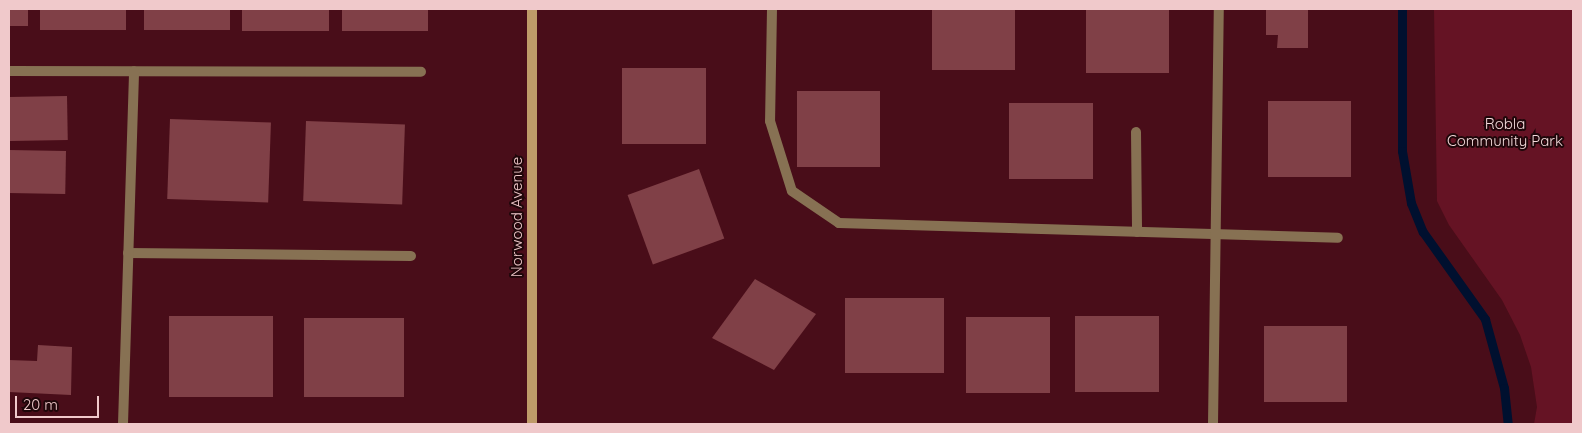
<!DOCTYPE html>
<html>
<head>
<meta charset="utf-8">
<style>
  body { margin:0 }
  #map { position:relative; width:1582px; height:433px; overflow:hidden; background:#490d19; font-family:Quicksand,sans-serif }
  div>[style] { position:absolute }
  .green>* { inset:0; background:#651324 }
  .stream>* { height:9px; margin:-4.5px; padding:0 4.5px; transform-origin:4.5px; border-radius:4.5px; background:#00102f }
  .building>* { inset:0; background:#804047; transform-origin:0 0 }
  .lane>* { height:10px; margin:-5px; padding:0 5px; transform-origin:5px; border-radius:5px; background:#877153 }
  .secondary>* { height:10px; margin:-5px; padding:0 5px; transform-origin:5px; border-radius:5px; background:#bf9b69 }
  span { translate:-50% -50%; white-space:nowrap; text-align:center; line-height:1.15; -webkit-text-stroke:4px #1f070a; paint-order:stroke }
  .park-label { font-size:15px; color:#f4dadb }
  .street-label { font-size:15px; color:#f0c9cb }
  .frame { position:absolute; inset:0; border:10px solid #f0c9cb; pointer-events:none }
  .scale { position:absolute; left:15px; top:396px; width:84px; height:22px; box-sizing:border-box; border:2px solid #f0c9cb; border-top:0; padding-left:6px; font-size:15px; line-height:18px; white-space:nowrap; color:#f0c9cb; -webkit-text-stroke:4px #1f070a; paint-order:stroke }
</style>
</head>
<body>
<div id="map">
  <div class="green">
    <div style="clip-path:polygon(1434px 9px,1573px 9px,1573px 424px,1534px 424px,1537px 407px,1531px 367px,1520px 335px,1502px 300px,1449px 225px,1437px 201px)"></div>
  </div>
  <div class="stream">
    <div style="left:1402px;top:9px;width:142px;rotate:90deg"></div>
    <div style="left:1402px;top:151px;width:53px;rotate:80.2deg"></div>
    <div style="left:1411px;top:203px;width:31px;rotate:68deg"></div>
    <div style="left:1423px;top:232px;width:107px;rotate:54.5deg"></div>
    <div style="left:1485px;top:319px;width:72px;rotate:74.6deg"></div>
    <div style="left:1504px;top:388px;width:36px;rotate:84deg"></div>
  </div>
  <div class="building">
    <div style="left:9px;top:9px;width:19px;height:17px"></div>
    <div style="left:40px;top:9px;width:86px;height:21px"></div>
    <div style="left:144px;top:9px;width:86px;height:21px"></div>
    <div style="left:242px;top:9px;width:87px;height:22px"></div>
    <div style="left:342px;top:9px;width:86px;height:22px"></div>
    <div style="left:932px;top:9px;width:83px;height:61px"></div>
    <div style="left:1086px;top:9px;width:83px;height:64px"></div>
    <div style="clip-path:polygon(1266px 9px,1308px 9px,1308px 48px,1277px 48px,1278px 35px,1266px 35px)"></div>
    <div style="left:622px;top:68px;width:84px;height:76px"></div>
    <div style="left:797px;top:91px;width:83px;height:76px"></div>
    <div style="left:67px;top:96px;width:44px;height:58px;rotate:89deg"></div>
    <div style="left:1268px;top:101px;width:83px;height:76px"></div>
    <div style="left:1009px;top:103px;width:84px;height:76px"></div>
    <div style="left:170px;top:119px;width:101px;height:80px;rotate:2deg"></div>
    <div style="left:306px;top:121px;width:99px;height:80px;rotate:2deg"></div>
    <div style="left:9px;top:150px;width:57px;height:43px;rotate:1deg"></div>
    <div style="left:699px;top:169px;width:74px;height:76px;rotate:70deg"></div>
    <div style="clip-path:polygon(755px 279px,816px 314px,774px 370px,712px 338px)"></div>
    <div style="left:845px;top:298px;width:99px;height:75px"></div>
    <div style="left:169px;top:316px;width:104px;height:81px"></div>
    <div style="left:1075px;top:316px;width:84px;height:76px"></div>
    <div style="left:966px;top:317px;width:84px;height:76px"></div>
    <div style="left:304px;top:318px;width:100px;height:79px"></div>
    <div style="left:1264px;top:326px;width:83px;height:76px"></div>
    <div style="clip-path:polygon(38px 345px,72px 347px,71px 395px,9px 392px,9px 360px,37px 361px)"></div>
  </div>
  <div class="lane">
    <div style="left:772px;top:9px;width:112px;rotate:91deg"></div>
    <div style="left:770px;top:121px;width:73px;rotate:72.6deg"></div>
    <div style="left:792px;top:191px;width:57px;rotate:34.2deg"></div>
    <div style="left:839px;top:223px;width:499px;rotate:1.7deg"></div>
    <div style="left:9px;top:71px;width:412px;rotate:0.1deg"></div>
    <div style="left:1136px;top:132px;width:100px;rotate:89.4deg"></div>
    <div style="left:128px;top:253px;width:283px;rotate:0.6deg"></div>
    <div style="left:123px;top:424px;width:353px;rotate:-88.2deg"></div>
    <div style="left:1213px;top:424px;width:415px;rotate:-89.2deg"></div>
  </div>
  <div class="secondary">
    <div style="left:532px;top:9px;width:415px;rotate:90deg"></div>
  </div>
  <div class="park-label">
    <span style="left:1505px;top:132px">Robla<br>Community Park</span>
  </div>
  <div class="street-label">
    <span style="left:517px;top:217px;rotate:-90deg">Norwood Avenue</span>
  </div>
  <div class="frame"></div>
  <div class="scale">20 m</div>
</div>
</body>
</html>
